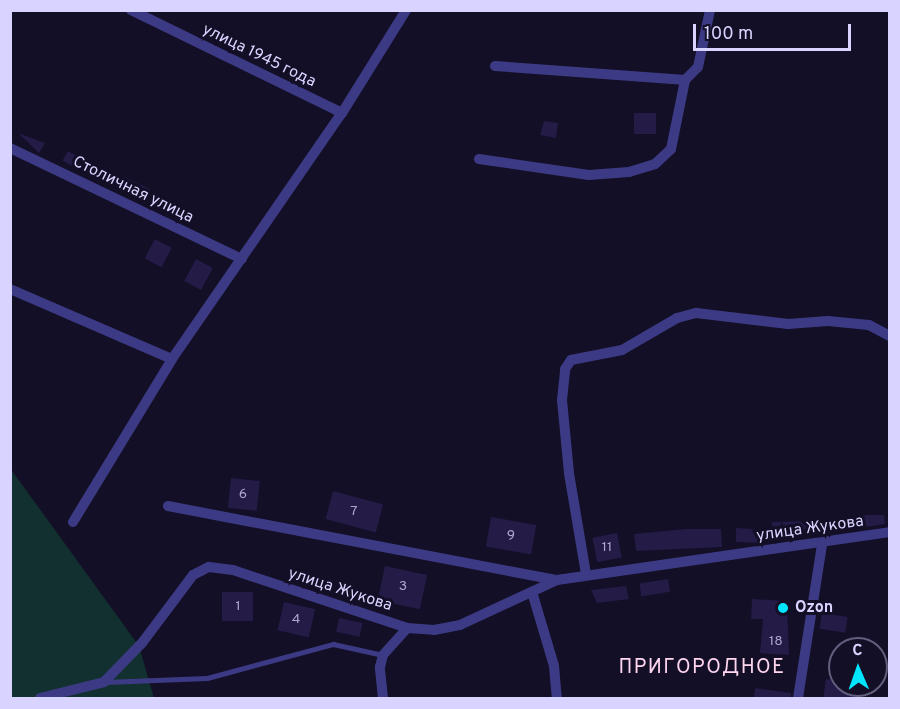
<!DOCTYPE html>
<html>
<head>
<meta charset="utf-8">
<style>
  body { margin:0 }
  #map { position:relative; width:900px; height:709px; overflow:hidden; background:#130f26; font-family:Overpass,sans-serif }
  div>[style] { position:absolute }
  .green>* { inset:0; background:#12302f }
  .building>* { inset:0; background:#241b47; transform-origin:0 0 }
  .lane>* { height:5px; margin:-2.5px; padding:0 2.5px; transform-origin:2.5px; border-radius:2.5px; background:#3d3a85 }
  .street>* { height:10px; margin:-5px; padding:0 5px; transform-origin:5px; border-radius:5px; background:#3d3a85 }
  .dots>* { width:16px; height:16px; translate:-50% -50%; box-sizing:border-box; border:3px solid #130f26; border-radius:50% }
  span { translate:-50% -50%; white-space:nowrap; text-align:center; line-height:1.15; -webkit-text-stroke:6px #130f26; paint-order:stroke }
  .number-label { font-size:14px; color:#aca6d1 }
  .number-label span { -webkit-text-stroke-width:0 }
  .street-label { font-size:16px; color:#d9d4ff }
  .poi-label { font-size:16px; color:#d9d4ff; font-weight:700 }
  .left { translate:0 -50%; text-align:left }
  .quarter-label { font-size:20px; color:#ffd6f0; letter-spacing:1.5px }
  .frame { position:absolute; inset:0; border:12px solid #d9d4ff; pointer-events:none }
  .north { position:absolute; left:828px; top:637px; width:60px; height:60px; box-sizing:border-box; background:#130f26; border:2px solid #625e7d; border-radius:50%; rotate:358deg; font-size:16px; font-weight:700; line-height:24px; text-align:center; color:#d9d4ff }
  .north::after { content:''; display:block; margin:auto; width:21px; height:27px; background:#00e5ff; clip-path:polygon(50% 0,100% 100%,50% 72%,0 100%) }
  .scale { position:absolute; left:693px; top:24px; width:158px; height:27px; box-sizing:border-box; border:3px solid #d9d4ff; border-top:0; padding-left:8px; font-size:18px; line-height:21px; white-space:nowrap; color:#d9d4ff; -webkit-text-stroke:4px #130f26; paint-order:stroke }
</style>
</head>
<body>
<div id="map">
  <div class="green">
    <div style="clip-path:polygon(10px 468px,139px 646px,154px 698px,11px 698px)"></div>
  </div>
  <div class="building">
    <div style="left:634px;top:113px;width:22px;height:21px"></div>
    <div style="clip-path:polygon(544px 121px,558px 123px,556px 138px,540px 135px)"></div>
    <div style="clip-path:polygon(18px 133px,45px 143px,39px 153px)"></div>
    <div style="left:68px;top:151px;width:13px;height:11px;rotate:29deg"></div>
    <div style="left:124px;top:177px;width:29px;height:14px;rotate:25deg"></div>
    <div style="left:155px;top:239px;width:19px;height:22px;rotate:28deg"></div>
    <div style="left:196px;top:259px;width:19px;height:25px;rotate:28deg"></div>
    <div style="left:231px;top:478px;width:29px;height:30px;rotate:6deg"></div>
    <div style="left:333px;top:491px;width:52px;height:29px;rotate:15deg"></div>
    <div style="clip-path:polygon(866px 515px,884px 515px,885px 524px,794px 538px,759px 538px,759px 543px,736px 542px,736px 528px,772px 530px,772px 522px,842px 520px)"></div>
    <div style="left:491px;top:517px;width:46px;height:30px;rotate:10deg"></div>
    <div style="clip-path:polygon(686px 529px,721px 529px,722px 547px,636px 551px,634px 534px)"></div>
    <div style="left:617px;top:533px;width:25px;height:25px;rotate:79deg"></div>
    <div style="left:385px;top:566px;width:43px;height:35px;rotate:12deg"></div>
    <div style="left:668px;top:579px;width:13px;height:29px;rotate:81deg"></div>
    <div style="clip-path:polygon(626px 586px,629px 599px,597px 603px,591px 590px)"></div>
    <div style="left:253px;top:592px;width:29px;height:31px;rotate:90deg"></div>
    <div style="clip-path:polygon(752px 599px,787px 601px,789px 655px,760px 653px,763px 619px,751px 619px)"></div>
    <div style="left:284px;top:602px;width:32px;height:29px;rotate:13deg"></div>
    <div style="left:822px;top:613px;width:26px;height:16px;rotate:9deg"></div>
    <div style="left:339px;top:618px;width:24px;height:14px;rotate:12deg"></div>
    <div style="clip-path:polygon(826px 679px,840px 681px,840px 685px,858px 685px,856px 699px,823px 699px)"></div>
    <div style="clip-path:polygon(755px 688px,791px 693px,791px 699px,754px 699px)"></div>
  </div>
  <div class="lane">
    <div style="left:105px;top:682px;width:102px;rotate:-2.2deg"></div>
    <div style="left:207px;top:678px;width:131px;rotate:-15.1deg"></div>
    <div style="left:333px;top:644px;width:51px;rotate:12.4deg"></div>
  </div>
  <div class="street">
    <div style="left:131px;top:10px;width:235px;rotate:26deg"></div>
    <div style="left:495px;top:66px;width:191px;rotate:4.2deg"></div>
    <div style="left:685px;top:80px;width:18px;rotate:-45deg"></div>
    <div style="left:698px;top:67px;width:58px;rotate:-78.1deg"></div>
    <div style="left:10px;top:148px;width:257px;rotate:25.6deg"></div>
    <div style="left:479px;top:159px;width:111px;rotate:8.3deg"></div>
    <div style="left:589px;top:175px;width:40px;rotate:-4.3deg"></div>
    <div style="left:629px;top:172px;width:27px;rotate:-17deg"></div>
    <div style="left:655px;top:164px;width:22px;rotate:-43deg"></div>
    <div style="left:671px;top:149px;width:70px;rotate:-78.5deg"></div>
    <div style="left:10px;top:289px;width:176px;rotate:23.4deg"></div>
    <div style="left:168px;top:506px;width:395px;rotate:10.8deg"></div>
    <div style="left:73px;top:522px;width:191px;rotate:-58.7deg"></div>
    <div style="left:172px;top:359px;width:299px;rotate:-55.4deg"></div>
    <div style="left:342px;top:113px;width:121px;rotate:-58.1deg"></div>
    <div style="left:586px;top:574px;width:102px;rotate:-99.6deg"></div>
    <div style="left:569px;top:473px;width:73px;rotate:-95.5deg"></div>
    <div style="left:562px;top:400px;width:31px;rotate:-84deg"></div>
    <div style="left:565px;top:369px;width:11px;rotate:-56deg"></div>
    <div style="left:571px;top:360px;width:52px;rotate:-11.1deg"></div>
    <div style="left:622px;top:350px;width:64px;rotate:-30.2deg"></div>
    <div style="left:677px;top:318px;width:20px;rotate:-15deg"></div>
    <div style="left:696px;top:313px;width:93px;rotate:6.8deg"></div>
    <div style="left:788px;top:324px;width:40px;rotate:-4.3deg"></div>
    <div style="left:828px;top:321px;width:41px;rotate:5.6deg"></div>
    <div style="left:869px;top:325px;width:24px;rotate:28deg"></div>
    <div style="left:532px;top:592px;width:77px;rotate:73.4deg"></div>
    <div style="left:554px;top:666px;width:32px;rotate:85deg"></div>
    <div style="left:40px;top:698px;width:66px;rotate:-14deg"></div>
    <div style="left:104px;top:682px;width:54px;rotate:-45.7deg"></div>
    <div style="left:142px;top:643px;width:85px;rotate:-53.1deg"></div>
    <div style="left:193px;top:575px;width:18px;rotate:-27deg"></div>
    <div style="left:209px;top:567px;width:24px;rotate:7deg"></div>
    <div style="left:233px;top:570px;width:183px;rotate:18.4deg"></div>
    <div style="left:407px;top:628px;width:27px;rotate:4deg"></div>
    <div style="left:434px;top:630px;width:26px;rotate:-11deg"></div>
    <div style="left:460px;top:625px;width:107px;rotate:-24.9deg"></div>
    <div style="left:557px;top:580px;width:336px;rotate:-8.2deg"></div>
    <div style="left:383px;top:698px;width:31px;rotate:-96deg"></div>
    <div style="left:380px;top:667px;width:12px;rotate:-76deg"></div>
    <div style="left:383px;top:655px;width:36px;rotate:-48deg"></div>
    <div style="left:798px;top:698px;width:156px;rotate:-81.1deg"></div>
  </div>
  <div class="dots">
    <div style="left:783px;top:608px;background:#00e5ff"></div>
  </div>
  <div class="number-label">
    <span style="left:243px;top:495px">6</span>
    <span style="left:354px;top:512px">7</span>
    <span style="left:511px;top:536px">9</span>
    <span style="left:607px;top:548px">11</span>
    <span style="left:403px;top:587px">3</span>
    <span style="left:238px;top:607px">1</span>
    <span style="left:296px;top:620px">4</span>
    <span style="left:776px;top:642px">18</span>
  </div>
  <div class="street-label">
    <span style="left:259px;top:56px;rotate:26deg">улица 1945 года</span>
    <span style="left:133px;top:190px;rotate:26deg">Столичная улица</span>
    <span style="left:810px;top:529px;rotate:-8deg">улица Жукова</span>
    <span style="left:340px;top:590px;rotate:18deg">улица Жукова</span>
  </div>
  <div class="poi-label">
    <span class="left" style="left:795px;top:608px">Ozon</span>
  </div>
  <div class="quarter-label">
    <span style="left:702px;top:668px">ПРИГОРОДНОЕ</span>
  </div>
  <div class="frame"></div>
  <div class="north">С</div>
  <div class="scale">100 m</div>
</div>
</body>
</html>
